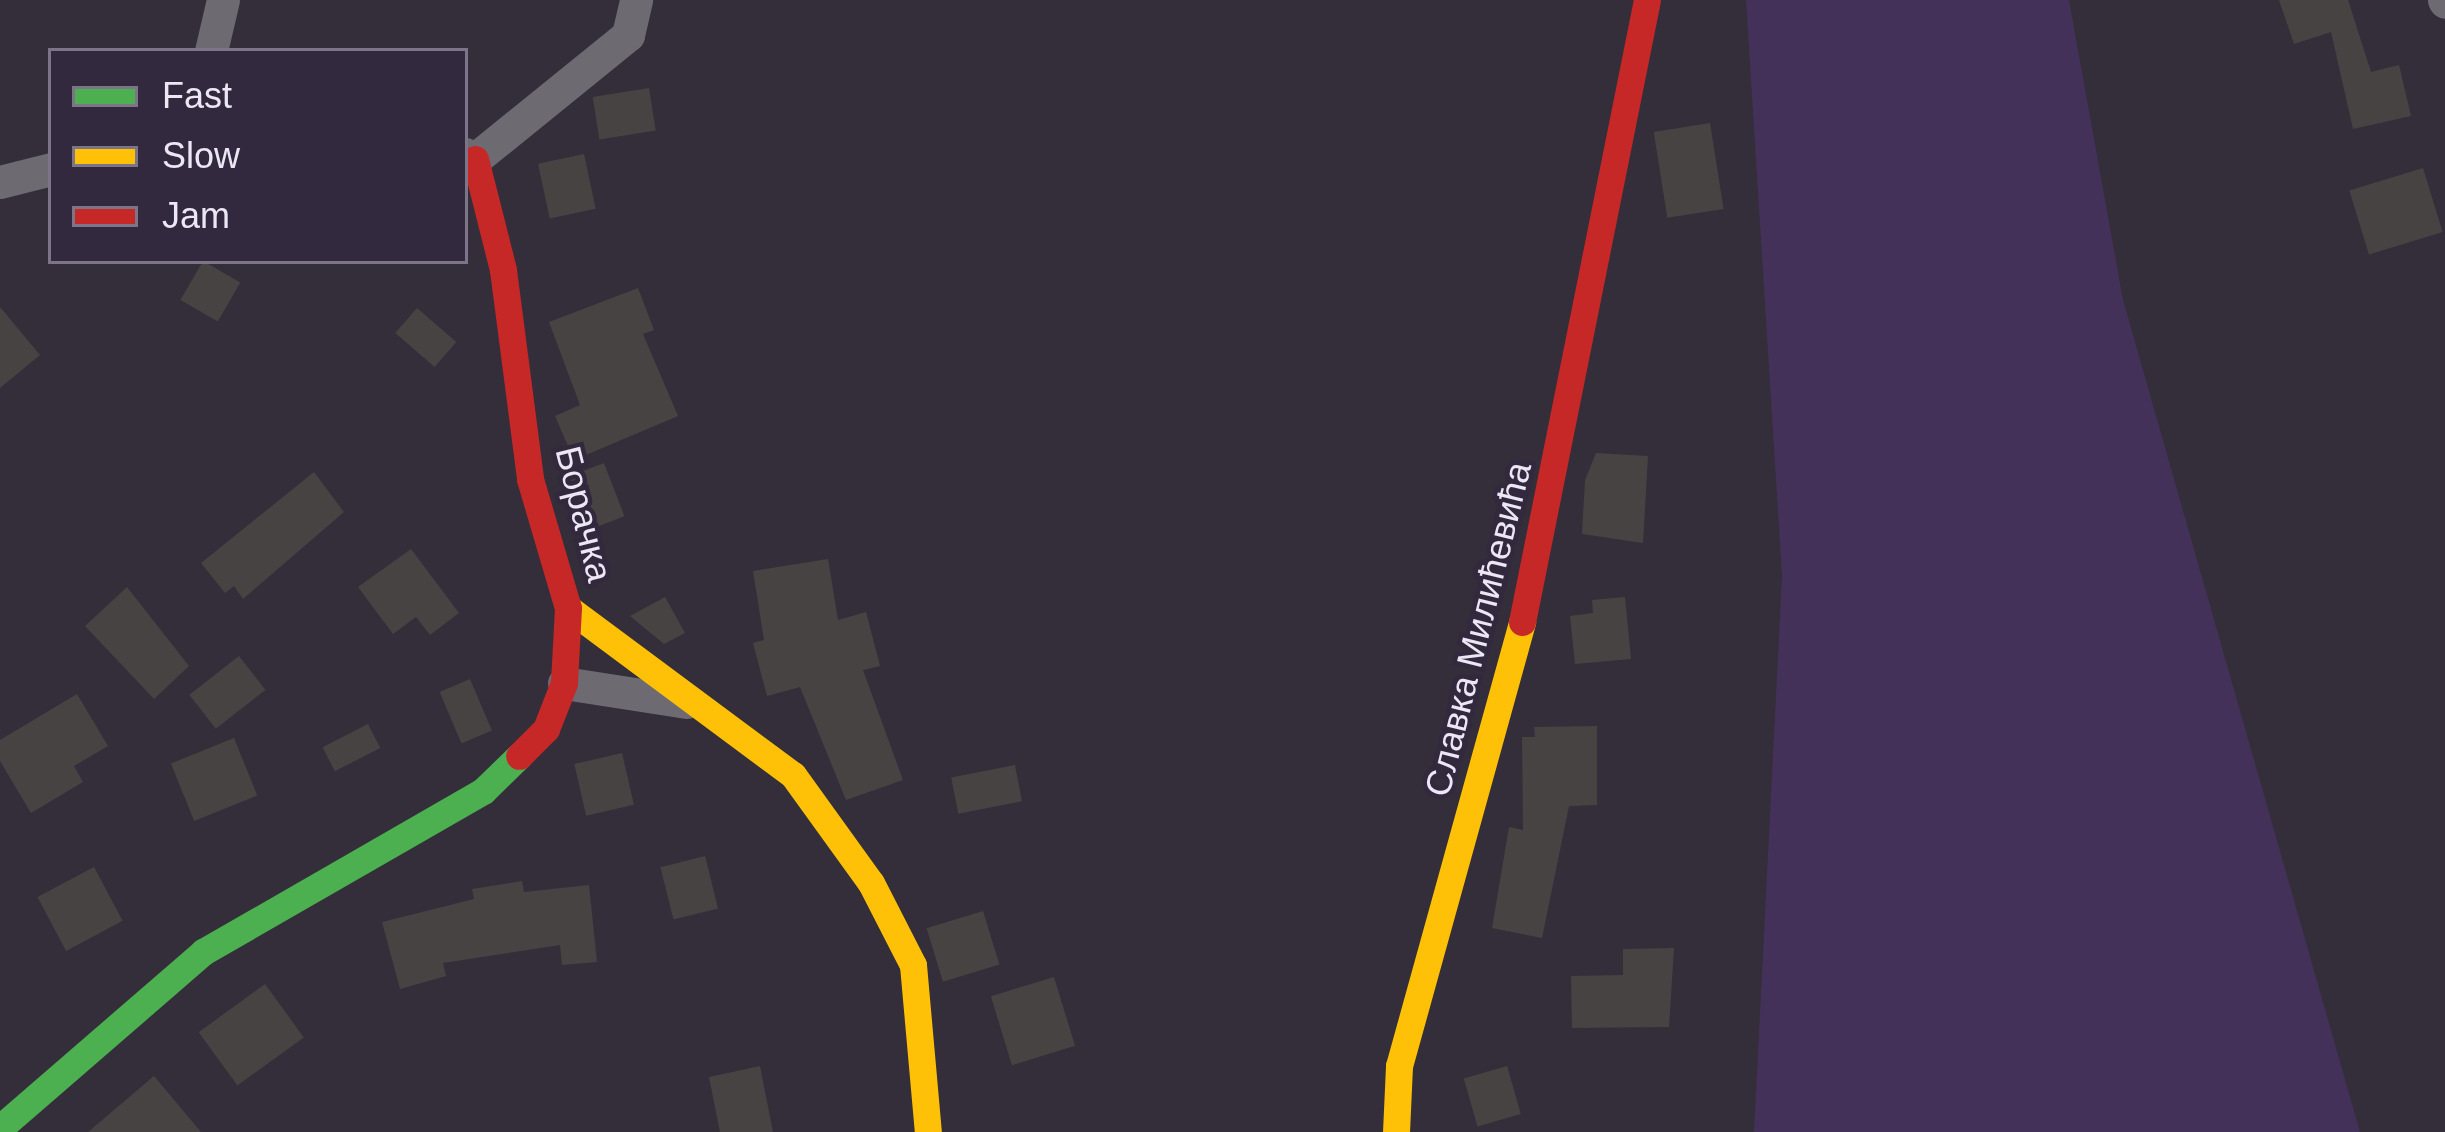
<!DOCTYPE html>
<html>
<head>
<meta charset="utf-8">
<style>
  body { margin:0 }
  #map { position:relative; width:2445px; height:1132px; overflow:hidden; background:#332e39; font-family:Helvetica,sans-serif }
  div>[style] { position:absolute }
  .green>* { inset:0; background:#433159 }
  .building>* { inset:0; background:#474343; transform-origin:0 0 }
  .street>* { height:33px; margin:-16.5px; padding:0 16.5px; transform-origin:16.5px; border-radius:16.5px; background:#6d6a72 }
  .fast>* { height:27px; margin:-13.5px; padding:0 13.5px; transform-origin:13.5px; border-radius:13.5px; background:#4caf50 }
  .slow>* { height:27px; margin:-13.5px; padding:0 13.5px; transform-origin:13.5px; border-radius:13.5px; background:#ffc107 }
  .jam>* { height:27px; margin:-13.5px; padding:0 13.5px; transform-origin:13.5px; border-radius:13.5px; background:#c62828 }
  span { translate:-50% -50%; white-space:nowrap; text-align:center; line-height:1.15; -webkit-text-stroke:9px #32293e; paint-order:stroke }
  .street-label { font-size:36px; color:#ece7f4 }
  .legend { position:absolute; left:48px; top:48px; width:420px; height:216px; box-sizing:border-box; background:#32293e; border:3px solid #7c7587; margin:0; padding:15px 21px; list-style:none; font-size:36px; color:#ece7f4 }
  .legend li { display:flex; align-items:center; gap:24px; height:60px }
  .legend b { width:60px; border:3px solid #7c7587 }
</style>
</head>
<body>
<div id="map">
  <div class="green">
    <div style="clip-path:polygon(1746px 0,2069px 0,2123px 300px,2360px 1132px,1754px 1132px,1782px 576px)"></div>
  </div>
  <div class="building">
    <div style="clip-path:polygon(2279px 0,2348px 0,2371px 72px,2399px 65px,2411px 116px,2353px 129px,2331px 32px,2294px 44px)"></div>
    <div style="left:649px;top:88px;width:43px;height:57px;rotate:81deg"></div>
    <div style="left:1710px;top:123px;width:87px;height:57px;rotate:81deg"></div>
    <div style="left:584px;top:154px;width:56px;height:47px;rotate:78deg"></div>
    <div style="left:2423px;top:168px;width:67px;height:77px;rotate:73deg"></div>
    <div style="left:203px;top:261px;width:43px;height:45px;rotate:30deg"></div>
    <div style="clip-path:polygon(638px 288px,654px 330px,643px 334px,678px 416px,574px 460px,555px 416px,580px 405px,549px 322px)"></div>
    <div style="clip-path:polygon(0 307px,40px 355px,0 388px)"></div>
    <div style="left:417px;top:308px;width:52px;height:33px;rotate:41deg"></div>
    <div style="clip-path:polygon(1596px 453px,1648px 456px,1643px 543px,1582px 534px,1585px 480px)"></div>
    <div style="left:604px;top:463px;width:57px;height:37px;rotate:69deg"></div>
    <div style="clip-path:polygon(314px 472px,344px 512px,243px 599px,234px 586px,225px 593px,201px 563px)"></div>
    <div style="clip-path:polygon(411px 549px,459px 613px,430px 635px,416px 617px,393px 634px,358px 587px)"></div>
    <div style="clip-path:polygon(828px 559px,838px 620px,866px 612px,880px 666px,863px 670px,903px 780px,846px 800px,800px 687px,767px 696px,753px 643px,764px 640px,753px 571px)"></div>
    <div style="clip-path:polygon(127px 587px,189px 666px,154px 699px,85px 626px)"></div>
    <div style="clip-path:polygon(665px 597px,685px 633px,664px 644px,630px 616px)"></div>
    <div style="clip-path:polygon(1625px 597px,1631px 659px,1575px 664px,1570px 616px,1593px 613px,1592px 600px)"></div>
    <div style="left:239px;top:656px;width:43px;height:63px;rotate:52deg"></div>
    <div style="left:470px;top:679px;width:56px;height:33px;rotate:67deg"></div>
    <div style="clip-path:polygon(77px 694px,108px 746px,74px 766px,83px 782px,31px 813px,0 761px,0 740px)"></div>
    <div style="left:368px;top:724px;width:27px;height:51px;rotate:63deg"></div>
    <div style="clip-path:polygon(1597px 726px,1597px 805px,1569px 806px,1542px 938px,1492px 928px,1509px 827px,1523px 830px,1522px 737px,1535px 737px,1534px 727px)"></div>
    <div style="left:234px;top:738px;width:62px;height:68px;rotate:68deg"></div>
    <div style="left:622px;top:753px;width:53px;height:49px;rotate:77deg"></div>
    <div style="left:1015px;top:765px;width:37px;height:65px;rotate:79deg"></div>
    <div style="left:705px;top:856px;width:54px;height:46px;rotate:76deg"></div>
    <div style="left:94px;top:867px;width:61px;height:64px;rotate:62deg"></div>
    <div style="clip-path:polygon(522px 881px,524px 892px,589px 885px,597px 962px,562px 965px,560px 945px,443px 963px,446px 976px,400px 989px,382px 922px,474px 899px,472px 889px)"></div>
    <div style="left:983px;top:911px;width:56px;height:59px;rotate:73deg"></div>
    <div style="clip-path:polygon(1674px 948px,1669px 1027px,1572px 1028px,1571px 976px,1623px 975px,1623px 949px)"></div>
    <div style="left:1054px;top:977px;width:72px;height:66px;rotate:73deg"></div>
    <div style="left:265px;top:984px;width:66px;height:82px;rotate:54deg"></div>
    <div style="clip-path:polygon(760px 1066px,773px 1132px,720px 1132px,709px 1077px)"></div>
    <div style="left:1507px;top:1066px;width:50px;height:45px;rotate:74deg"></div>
    <div style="clip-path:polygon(154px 1076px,201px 1132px,88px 1132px)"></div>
  </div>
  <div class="street">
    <div style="left:2444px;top:0;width:2px;rotate:63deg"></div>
    <div style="left:211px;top:51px;width:52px;rotate:-76.8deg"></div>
    <div style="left:465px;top:154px;width:11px;rotate:27deg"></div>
    <div style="left:475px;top:159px;width:197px;rotate:-39deg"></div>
    <div style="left:628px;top:35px;width:36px;rotate:-77deg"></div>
    <div style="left:0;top:182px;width:53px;rotate:-14.3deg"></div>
    <div style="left:564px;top:683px;width:124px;rotate:8.8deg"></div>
  </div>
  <div class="fast">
    <div style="left:0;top:1128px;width:269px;rotate:-40.9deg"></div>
    <div style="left:203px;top:952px;width:323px;rotate:-29.9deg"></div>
    <div style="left:483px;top:791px;width:50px;rotate:-44.2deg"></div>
  </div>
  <div class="slow">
    <div style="left:568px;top:608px;width:280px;rotate:36.6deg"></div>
    <div style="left:793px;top:775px;width:133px;rotate:54.2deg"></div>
    <div style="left:871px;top:883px;width:92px;rotate:62.9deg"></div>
    <div style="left:913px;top:965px;width:168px;rotate:84.9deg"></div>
    <div style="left:1396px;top:1132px;width:66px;rotate:-87.4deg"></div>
    <div style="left:1399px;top:1066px;width:461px;rotate:-74.5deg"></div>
  </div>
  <div class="jam">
    <div style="left:475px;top:159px;width:114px;rotate:75.8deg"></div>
    <div style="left:503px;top:270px;width:211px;rotate:82.6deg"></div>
    <div style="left:530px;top:479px;width:134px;rotate:73.6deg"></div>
    <div style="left:568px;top:608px;width:75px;rotate:93.1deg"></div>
    <div style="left:564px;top:683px;width:49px;rotate:111.4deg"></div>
    <div style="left:546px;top:729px;width:38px;rotate:135deg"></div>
    <div style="left:1522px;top:622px;width:634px;rotate:-78.64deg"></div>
  </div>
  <div class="street-label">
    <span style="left:584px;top:514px;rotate:76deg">Борачка</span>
    <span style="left:1478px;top:629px;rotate:-76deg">Славка Милићевића</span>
  </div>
  <ul class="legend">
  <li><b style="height:15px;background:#4caf50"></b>Fast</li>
  <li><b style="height:15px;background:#ffc107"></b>Slow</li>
  <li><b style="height:15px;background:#c62828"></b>Jam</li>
  </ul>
</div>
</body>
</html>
